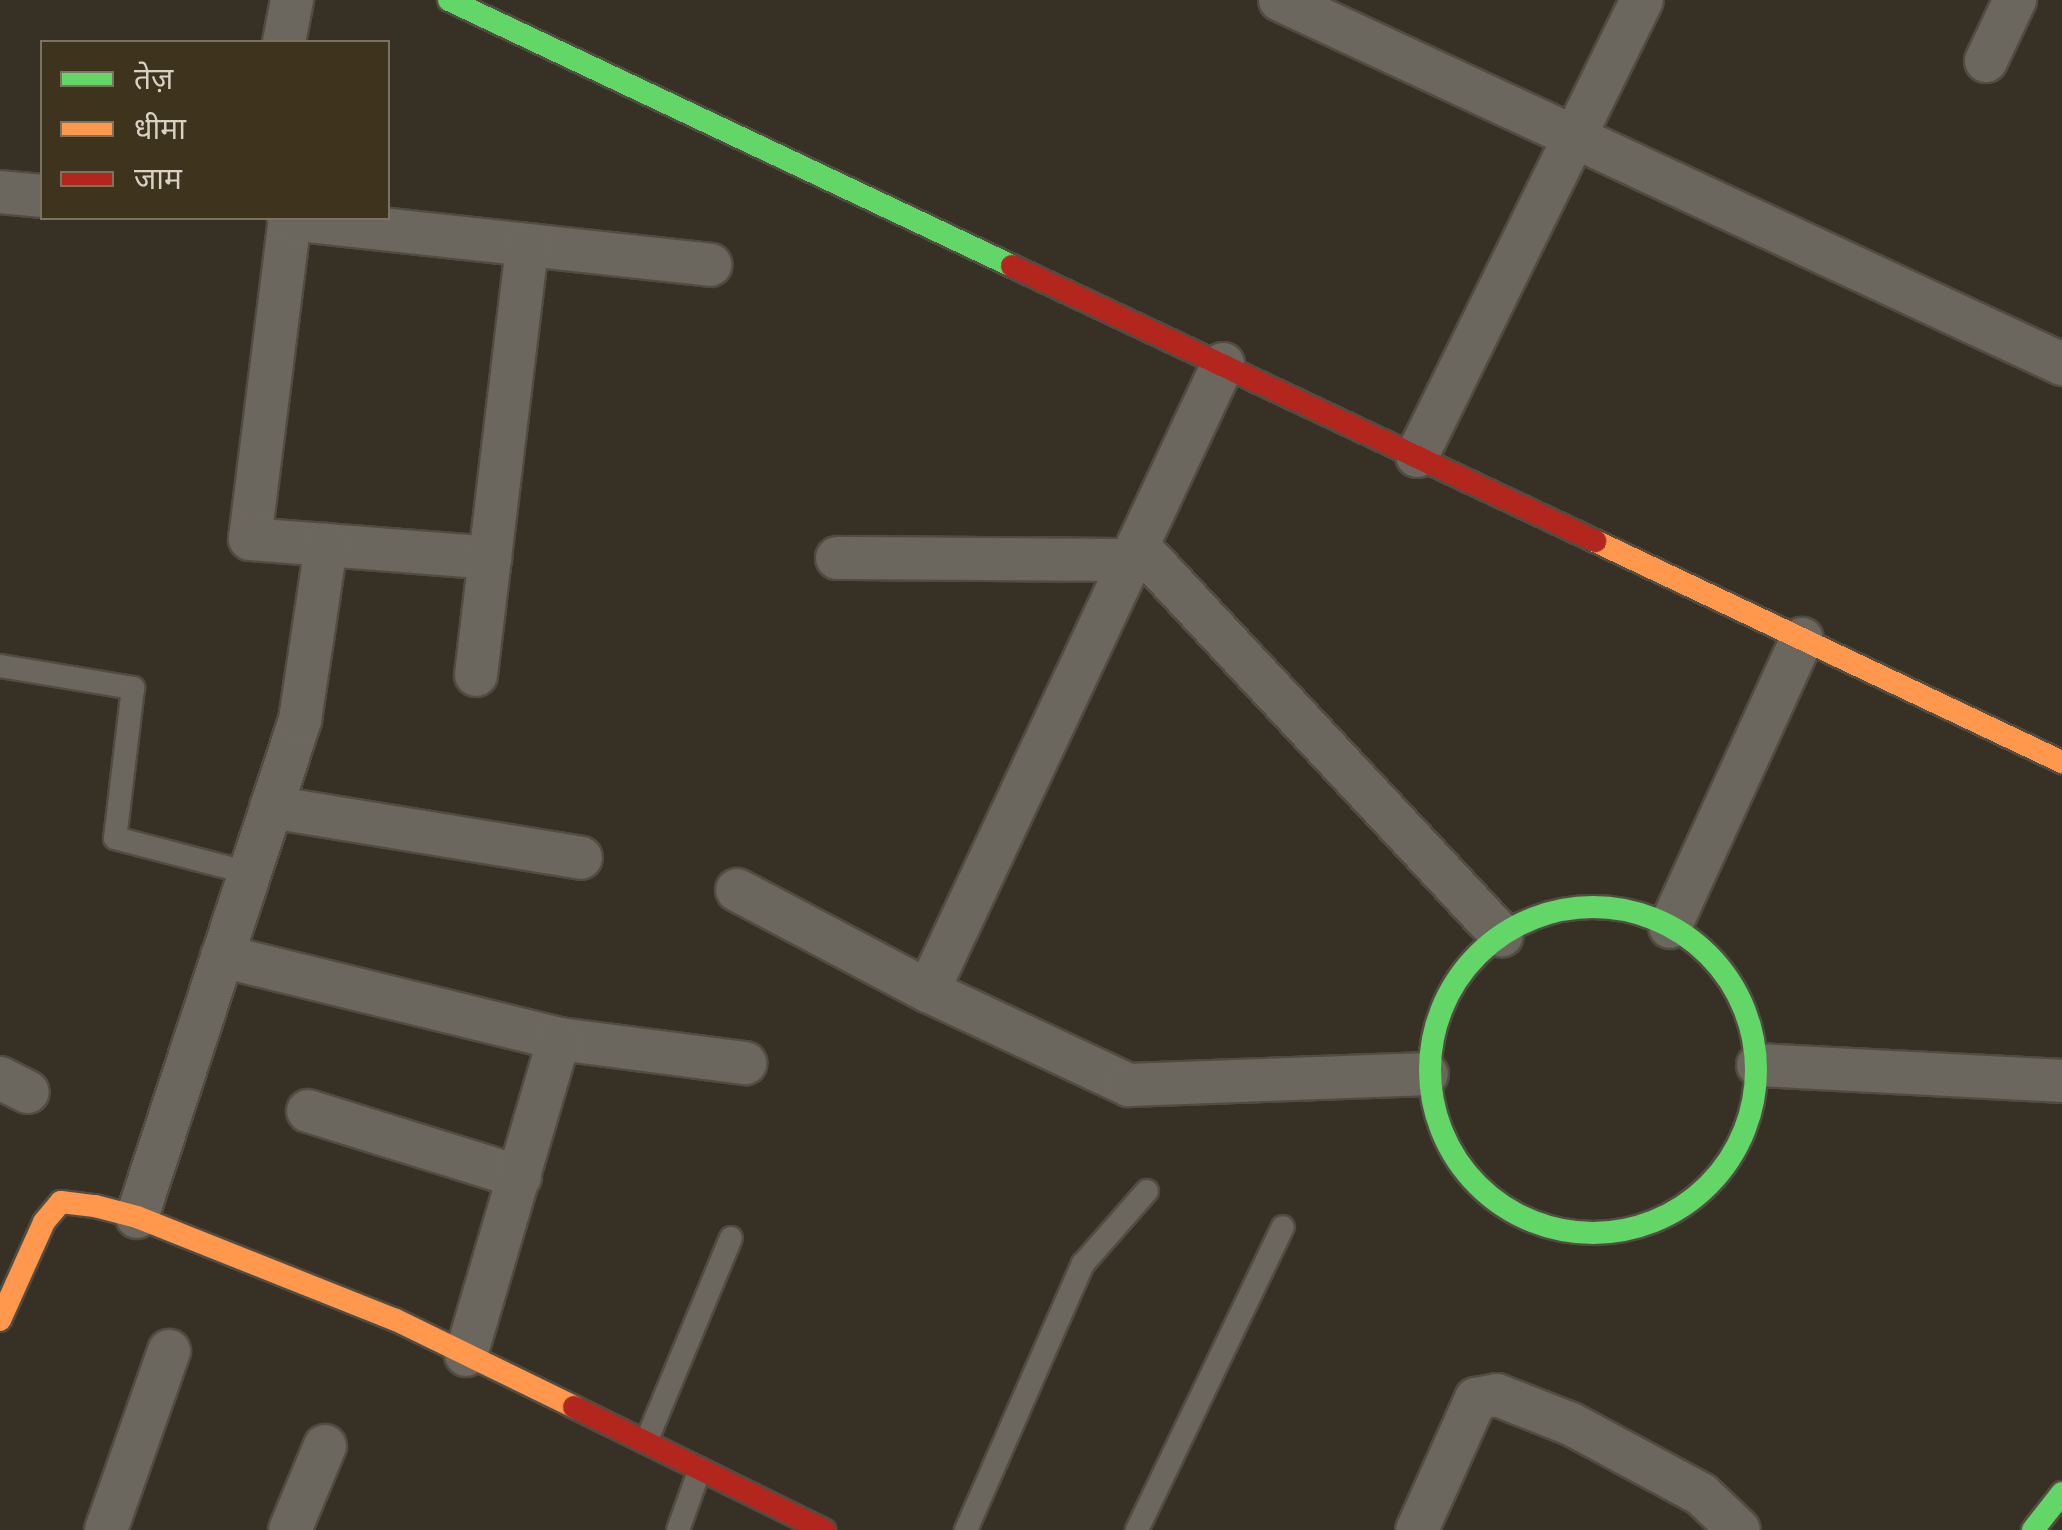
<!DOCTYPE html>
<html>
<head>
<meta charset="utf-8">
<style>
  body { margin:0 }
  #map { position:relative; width:2062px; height:1530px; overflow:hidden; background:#363025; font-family:"Open Sans","Noto Sans Devanagari",sans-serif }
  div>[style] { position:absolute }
  .roads { filter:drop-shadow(2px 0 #514c42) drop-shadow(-2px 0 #514c42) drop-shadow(0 2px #514c42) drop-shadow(0 -2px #514c42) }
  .lane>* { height:22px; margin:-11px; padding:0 11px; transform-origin:11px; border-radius:11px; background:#6c675e }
  .street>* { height:42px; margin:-21px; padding:0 21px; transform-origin:21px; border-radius:21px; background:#6c675e }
  .fast>* { height:22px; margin:-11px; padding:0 11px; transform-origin:11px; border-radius:11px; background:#63d668 }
  .fast>.ring { margin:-11px; padding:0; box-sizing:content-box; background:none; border:22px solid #63d668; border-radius:50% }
  .slow>* { height:22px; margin:-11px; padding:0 11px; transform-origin:11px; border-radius:11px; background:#ff974d }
  .jam>* { height:22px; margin:-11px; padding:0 11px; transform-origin:11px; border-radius:11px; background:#b3261e }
  span { translate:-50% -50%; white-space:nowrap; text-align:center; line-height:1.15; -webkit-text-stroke:10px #3e331d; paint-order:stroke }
  .legend { position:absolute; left:40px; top:40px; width:350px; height:180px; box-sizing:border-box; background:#3e331d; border:2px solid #7c7260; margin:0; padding:12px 18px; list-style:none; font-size:30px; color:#d8d1c4 }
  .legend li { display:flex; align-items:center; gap:20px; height:50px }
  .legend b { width:50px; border:2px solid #7c7260 }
</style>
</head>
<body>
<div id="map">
  <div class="roads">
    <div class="lane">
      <div style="left:0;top:666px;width:135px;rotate:9.4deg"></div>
      <div style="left:133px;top:688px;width:151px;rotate:96.8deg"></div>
      <div style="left:115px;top:838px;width:138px;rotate:14.6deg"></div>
      <div style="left:646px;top:1442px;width:221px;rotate:-67.4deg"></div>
      <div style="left:678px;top:1530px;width:65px;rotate:-70.2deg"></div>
      <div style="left:966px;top:1530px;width:291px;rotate:-66.3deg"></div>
      <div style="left:1083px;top:1264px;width:97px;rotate:-48.8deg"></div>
      <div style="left:1137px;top:1530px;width:336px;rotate:-64.3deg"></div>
    </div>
    <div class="street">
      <div style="left:1280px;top:0;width:863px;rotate:24.96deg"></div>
      <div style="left:284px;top:42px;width:43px;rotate:-79.2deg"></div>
      <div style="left:1986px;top:61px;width:68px;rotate:-64.6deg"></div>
      <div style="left:0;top:192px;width:42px;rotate:5.4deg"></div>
      <div style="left:290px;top:218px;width:323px;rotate:97.1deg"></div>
      <div style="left:250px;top:539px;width:241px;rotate:4.5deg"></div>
      <div style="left:289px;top:219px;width:424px;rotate:6.2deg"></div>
      <div style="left:1417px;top:456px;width:508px;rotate:-63.74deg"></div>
      <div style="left:1138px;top:546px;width:533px;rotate:46.97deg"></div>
      <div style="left:837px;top:558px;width:294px;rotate:0.4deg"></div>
      <div style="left:476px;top:675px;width:433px;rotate:-83.2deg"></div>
      <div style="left:271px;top:807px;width:314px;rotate:9.3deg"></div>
      <div style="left:737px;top:890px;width:216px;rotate:27.9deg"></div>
      <div style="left:928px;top:991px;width:222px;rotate:25.1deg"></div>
      <div style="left:1129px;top:1085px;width:298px;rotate:-2.1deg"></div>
      <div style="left:1670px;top:927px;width:317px;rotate:-65.4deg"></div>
      <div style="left:222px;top:956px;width:347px;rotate:13.8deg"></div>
      <div style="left:559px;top:1039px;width:188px;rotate:7.4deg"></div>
      <div style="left:928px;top:991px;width:693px;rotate:-64.8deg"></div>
      <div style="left:1758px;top:1065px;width:304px;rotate:3deg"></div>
      <div style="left:0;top:1078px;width:31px;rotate:27deg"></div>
      <div style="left:308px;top:1111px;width:222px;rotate:17.3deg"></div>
      <div style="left:137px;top:1217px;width:523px;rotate:-71.84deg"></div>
      <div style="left:300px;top:720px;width:177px;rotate:-81.5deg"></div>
      <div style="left:466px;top:1355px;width:329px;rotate:-73.6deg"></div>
      <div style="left:106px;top:1530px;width:190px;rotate:-70.6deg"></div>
      <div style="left:290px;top:1530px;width:91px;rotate:-67.4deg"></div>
      <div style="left:1417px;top:1530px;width:144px;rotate:-65.8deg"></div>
      <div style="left:1476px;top:1399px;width:21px;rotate:-11deg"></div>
      <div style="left:1497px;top:1395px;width:79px;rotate:21.4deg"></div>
      <div style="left:1571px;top:1424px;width:148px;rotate:28.3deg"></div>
      <div style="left:1701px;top:1494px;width:52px;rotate:43.5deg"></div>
    </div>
    <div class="fast">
      <div style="left:449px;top:0;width:623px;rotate:25.29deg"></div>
      <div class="ring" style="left:1430px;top:907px;width:304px;height:304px"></div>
      <div style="left:2033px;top:1530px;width:47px;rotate:-51.9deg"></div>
    </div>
    <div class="slow">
      <div style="left:1595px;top:541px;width:517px;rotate:25.33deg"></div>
      <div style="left:0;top:1320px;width:107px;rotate:-65.8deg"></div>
      <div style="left:44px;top:1222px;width:26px;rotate:-50deg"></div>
      <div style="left:61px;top:1202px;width:34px;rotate:7deg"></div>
      <div style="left:95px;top:1206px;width:43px;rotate:14.7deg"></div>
      <div style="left:137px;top:1217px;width:279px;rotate:21.7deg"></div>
      <div style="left:396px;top:1320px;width:198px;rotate:26deg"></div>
    </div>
    <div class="jam">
      <div style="left:1012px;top:266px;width:645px;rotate:25.25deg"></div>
      <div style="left:574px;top:1407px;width:279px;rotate:26.2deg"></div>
    </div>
  </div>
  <ul class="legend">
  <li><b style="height:12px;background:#63d668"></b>तेज़</li>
  <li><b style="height:12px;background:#ff974d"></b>धीमा</li>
  <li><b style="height:12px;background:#b3261e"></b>जाम</li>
  </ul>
</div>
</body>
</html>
